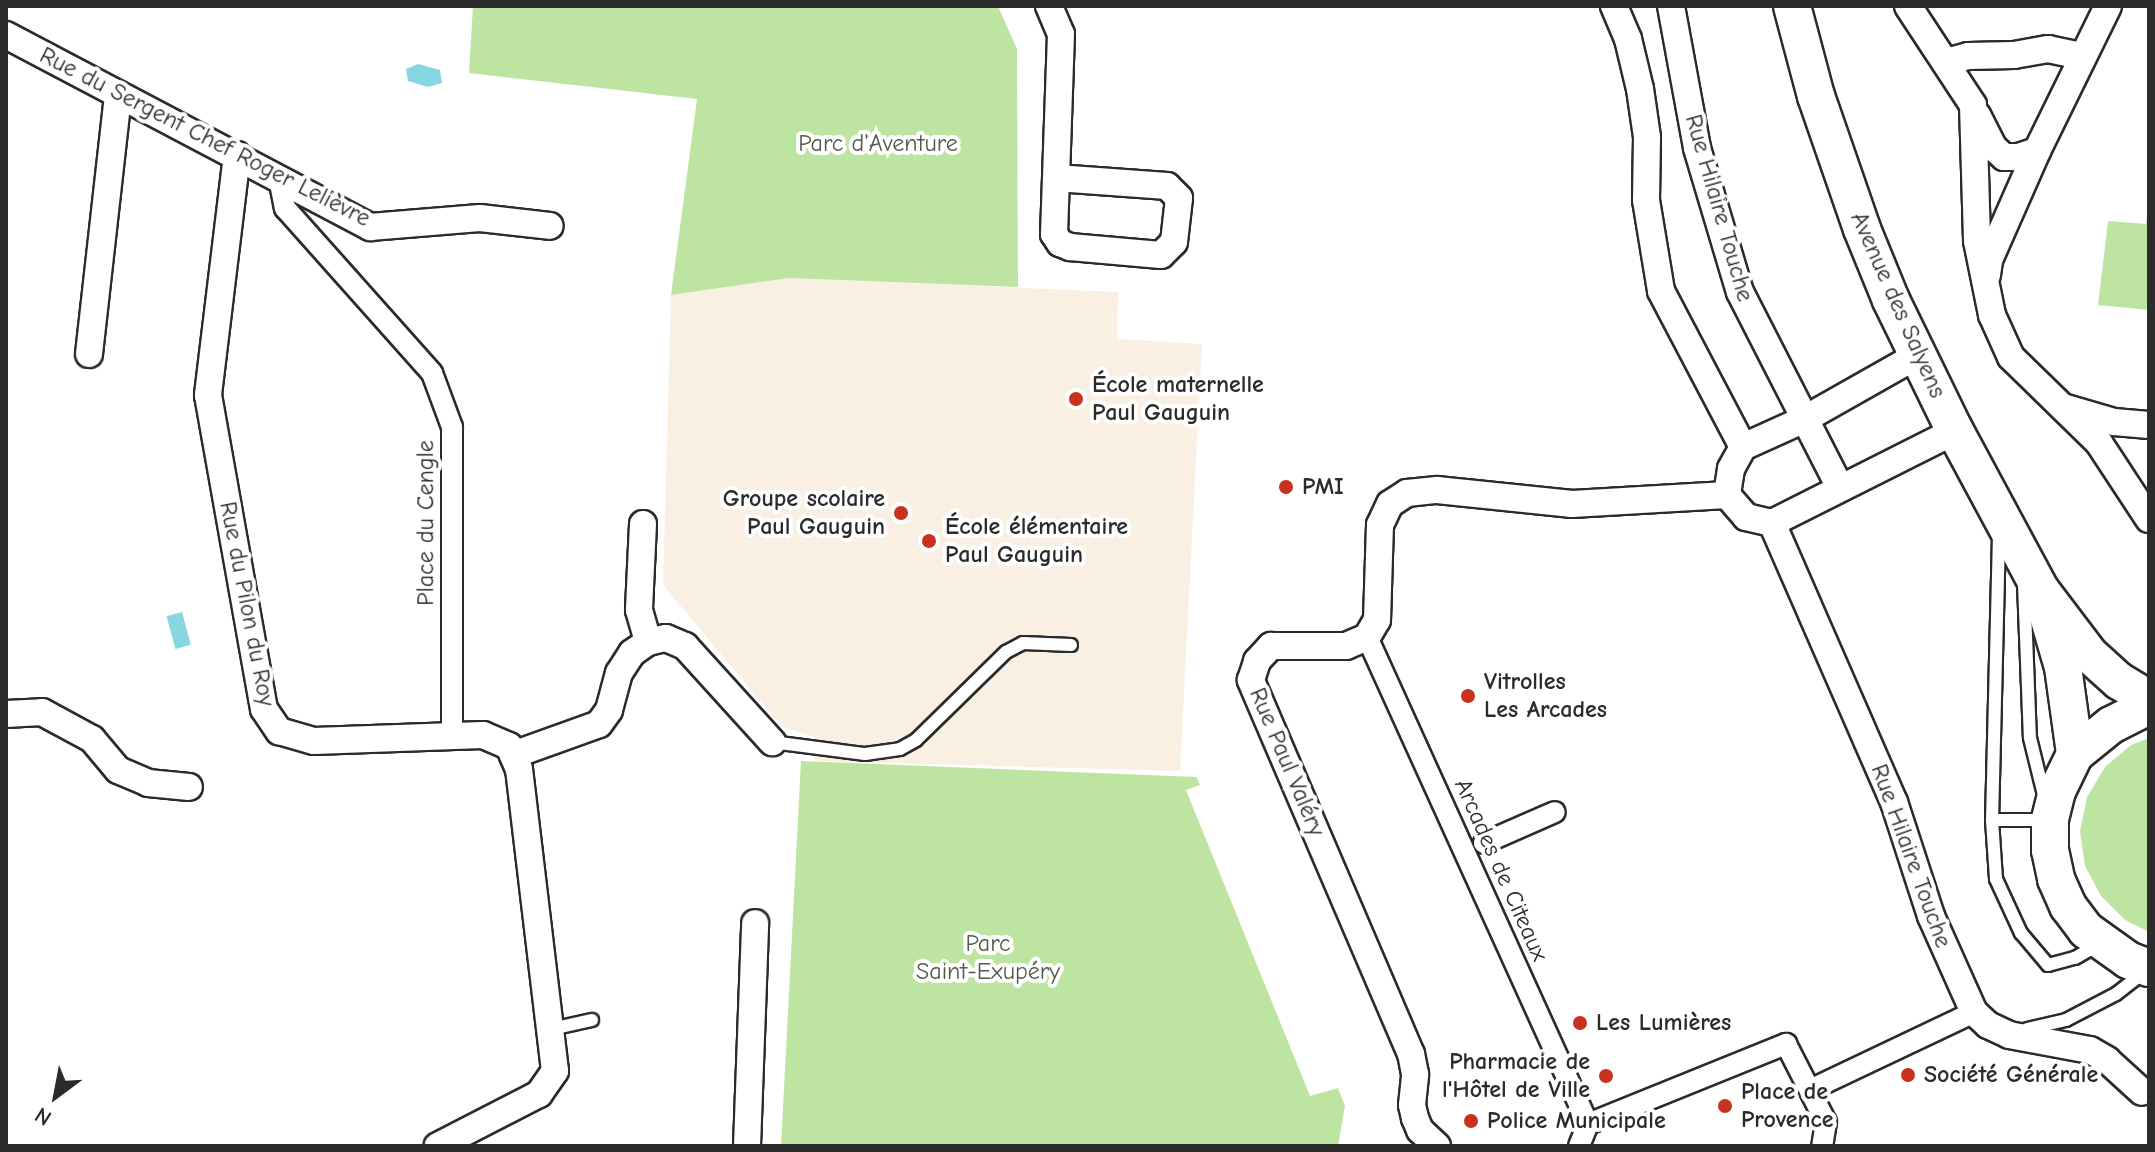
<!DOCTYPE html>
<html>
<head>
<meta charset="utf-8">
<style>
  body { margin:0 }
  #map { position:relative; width:2155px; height:1152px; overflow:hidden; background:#fff; font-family:"Comic Neue",sans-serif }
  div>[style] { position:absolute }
  .built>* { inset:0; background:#f9efe2 }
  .green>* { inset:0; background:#bde5a1 }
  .water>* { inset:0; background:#87d7e3; transform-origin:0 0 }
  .roads { filter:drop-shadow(2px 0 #2b2b2b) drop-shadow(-2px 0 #2b2b2b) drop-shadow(0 2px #2b2b2b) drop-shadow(0 -2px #2b2b2b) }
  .service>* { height:12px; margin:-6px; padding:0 6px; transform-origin:6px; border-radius:6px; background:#fff }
  .pedestrian>* { height:20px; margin:-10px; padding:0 10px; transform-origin:10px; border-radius:10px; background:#fff }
  .minor>* { height:26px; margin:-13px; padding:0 13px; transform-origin:13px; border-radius:13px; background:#fff }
  .secondary>* { height:36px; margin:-18px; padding:0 18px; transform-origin:18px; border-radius:18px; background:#fff }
  .dots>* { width:22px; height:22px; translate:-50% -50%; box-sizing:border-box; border:4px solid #fff; border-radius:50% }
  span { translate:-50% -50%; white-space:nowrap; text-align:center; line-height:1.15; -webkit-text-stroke:8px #fff; paint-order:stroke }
  .street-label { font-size:24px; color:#2b2b2b }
  .park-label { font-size:24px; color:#505a48 }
  .poi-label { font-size:24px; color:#2b2b2b; font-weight:700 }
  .left { translate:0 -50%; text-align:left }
  .right { translate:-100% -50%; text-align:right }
  .frame { position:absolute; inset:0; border:8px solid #2b2b2b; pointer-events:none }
  .north { position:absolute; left:16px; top:1056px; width:80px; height:80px; -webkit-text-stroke:6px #fff; paint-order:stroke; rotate:212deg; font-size:22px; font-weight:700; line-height:32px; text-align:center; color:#2b2b2b }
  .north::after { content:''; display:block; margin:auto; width:28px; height:36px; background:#2b2b2b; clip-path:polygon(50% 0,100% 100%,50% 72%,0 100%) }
</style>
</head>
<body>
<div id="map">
  <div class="built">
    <div style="clip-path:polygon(789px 278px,1118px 292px,1117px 339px,1202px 344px,1180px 771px,815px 761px,814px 737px,781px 726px,663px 585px,671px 295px)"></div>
  </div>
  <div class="green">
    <div style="clip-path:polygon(473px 6px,998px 6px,1017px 49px,1018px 287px,789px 278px,671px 295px,697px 99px,469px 73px)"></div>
    <div style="clip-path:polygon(2149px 198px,2149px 310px,2098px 305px,2108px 221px,2146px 224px)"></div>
    <div style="clip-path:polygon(2149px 738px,2149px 932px,2125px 920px,2101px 896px,2085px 866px,2080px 831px,2087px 797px,2105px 767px,2131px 745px)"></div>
    <div style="clip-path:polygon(801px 761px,1196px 777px,1200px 785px,1186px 790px,1310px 1096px,1338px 1088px,1345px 1106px,1338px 1146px,781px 1146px)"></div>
  </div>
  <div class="water">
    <div style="clip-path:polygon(418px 64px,440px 70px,442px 83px,428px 87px,408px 81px,406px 69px)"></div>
    <div style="left:182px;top:612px;width:34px;height:16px;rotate:75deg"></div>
  </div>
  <div class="roads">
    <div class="service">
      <div style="left:1999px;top:535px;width:285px;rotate:91.4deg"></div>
      <div style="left:1992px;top:820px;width:59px;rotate:86.1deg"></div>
      <div style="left:1996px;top:879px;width:60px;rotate:65.2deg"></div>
      <div style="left:2021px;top:933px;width:42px;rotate:49.8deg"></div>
      <div style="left:2048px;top:965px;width:28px;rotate:-15deg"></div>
      <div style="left:2075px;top:958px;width:28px;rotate:-30deg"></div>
      <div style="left:2024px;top:584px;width:154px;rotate:87.8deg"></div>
      <div style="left:2030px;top:738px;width:59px;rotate:76.2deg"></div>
      <div style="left:772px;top:742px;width:94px;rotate:7.4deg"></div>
      <div style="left:865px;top:754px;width:35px;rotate:-8deg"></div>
      <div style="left:900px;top:749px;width:18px;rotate:-29deg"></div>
      <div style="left:916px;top:740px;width:126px;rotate:-44.4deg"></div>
      <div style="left:1006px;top:652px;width:19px;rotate:-28deg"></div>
      <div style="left:1023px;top:643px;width:48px;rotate:2.4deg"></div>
      <div style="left:1992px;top:820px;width:54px"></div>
      <div style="left:551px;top:1029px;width:42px;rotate:-12.4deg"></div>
      <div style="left:2027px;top:1029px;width:40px;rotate:-13deg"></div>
      <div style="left:2066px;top:1020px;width:56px;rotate:-27.5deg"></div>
      <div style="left:2116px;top:994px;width:37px;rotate:-38deg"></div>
    </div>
    <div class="pedestrian">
      <div style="left:279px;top:178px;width:31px;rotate:79deg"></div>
      <div style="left:285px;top:208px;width:221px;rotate:48.3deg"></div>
      <div style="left:432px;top:373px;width:58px;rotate:69.7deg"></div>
      <div style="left:452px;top:427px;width:310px;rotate:90deg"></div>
      <div style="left:1367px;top:637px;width:535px;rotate:65.59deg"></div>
      <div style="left:1484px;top:843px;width:77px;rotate:-23.6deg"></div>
      <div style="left:1810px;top:1090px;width:182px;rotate:-25.4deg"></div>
      <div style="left:1579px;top:1146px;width:24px;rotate:-68deg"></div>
      <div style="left:1588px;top:1124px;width:214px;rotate:-22deg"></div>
      <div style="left:1786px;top:1044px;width:88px;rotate:62.9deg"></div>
      <div style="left:1826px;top:1122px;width:24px;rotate:99deg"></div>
    </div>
    <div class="minor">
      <div style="left:1049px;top:6px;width:30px;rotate:67deg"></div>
      <div style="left:1061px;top:34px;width:200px;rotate:92deg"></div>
      <div style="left:1054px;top:234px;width:11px;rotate:56deg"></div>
      <div style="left:1060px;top:243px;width:11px;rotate:22deg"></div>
      <div style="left:1070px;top:247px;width:91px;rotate:5deg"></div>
      <div style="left:1161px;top:255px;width:18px;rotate:-45deg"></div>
      <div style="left:1174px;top:242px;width:44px;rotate:-83.5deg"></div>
      <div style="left:1179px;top:198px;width:17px;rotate:-135deg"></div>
      <div style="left:1167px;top:186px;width:111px;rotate:-175.9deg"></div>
      <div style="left:1614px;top:6px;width:36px;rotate:67deg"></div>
      <div style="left:1628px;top:39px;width:51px;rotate:76.5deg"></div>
      <div style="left:1640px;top:89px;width:49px;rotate:81.7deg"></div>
      <div style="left:1647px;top:137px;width:63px;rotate:90.9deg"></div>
      <div style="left:1646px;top:200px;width:92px;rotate:80.6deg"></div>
      <div style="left:1661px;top:291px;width:176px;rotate:62.3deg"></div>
      <div style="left:1671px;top:6px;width:144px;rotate:79.6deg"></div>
      <div style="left:1697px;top:148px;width:150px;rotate:73.4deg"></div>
      <div style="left:1740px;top:292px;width:219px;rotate:62.9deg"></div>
      <div style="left:1908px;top:6px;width:118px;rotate:56.7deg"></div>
      <div style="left:1973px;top:105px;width:136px;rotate:88.3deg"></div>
      <div style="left:1977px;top:241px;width:76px;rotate:78.5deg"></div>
      <div style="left:1992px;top:315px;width:46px;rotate:65.7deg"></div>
      <div style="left:2011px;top:357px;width:123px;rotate:44.3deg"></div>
      <div style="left:2099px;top:443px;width:91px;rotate:56.7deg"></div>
      <div style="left:6px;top:35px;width:412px;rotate:27.8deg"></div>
      <div style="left:370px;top:227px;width:110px;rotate:-4.7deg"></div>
      <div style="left:480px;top:218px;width:70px;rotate:6.5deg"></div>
      <div style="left:1946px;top:62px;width:23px;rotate:-15deg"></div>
      <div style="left:1968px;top:56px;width:46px;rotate:-1.2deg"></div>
      <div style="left:2014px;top:55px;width:35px;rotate:-10deg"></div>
      <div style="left:2048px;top:49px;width:35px;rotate:12deg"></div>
      <div style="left:1977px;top:115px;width:36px;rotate:63deg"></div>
      <div style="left:1993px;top:147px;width:15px;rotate:42deg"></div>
      <div style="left:2004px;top:157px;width:14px"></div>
      <div style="left:2018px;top:157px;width:20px;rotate:-18deg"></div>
      <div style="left:237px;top:155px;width:242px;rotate:96.9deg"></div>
      <div style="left:208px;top:395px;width:319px;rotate:79.9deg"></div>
      <div style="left:264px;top:709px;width:27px;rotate:56deg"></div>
      <div style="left:279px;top:731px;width:36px;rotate:16deg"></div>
      <div style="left:314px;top:741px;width:169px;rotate:-2deg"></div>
      <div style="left:483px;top:735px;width:28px;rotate:23deg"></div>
      <div style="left:509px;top:746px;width:25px;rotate:67deg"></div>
      <div style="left:519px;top:769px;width:304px;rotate:83.2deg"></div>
      <div style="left:555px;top:1071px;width:28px;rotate:125deg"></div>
      <div style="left:539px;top:1094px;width:114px;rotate:152.8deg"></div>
      <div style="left:1987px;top:275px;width:15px;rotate:-82deg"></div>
      <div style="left:1989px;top:260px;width:119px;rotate:-66.2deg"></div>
      <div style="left:2037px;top:151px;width:161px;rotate:-63.9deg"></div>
      <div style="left:89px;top:354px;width:260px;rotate:-83.6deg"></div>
      <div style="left:1918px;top:355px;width:130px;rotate:150.5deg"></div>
      <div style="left:1805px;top:419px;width:68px;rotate:155.7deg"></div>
      <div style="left:1743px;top:447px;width:25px;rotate:119deg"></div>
      <div style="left:1731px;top:469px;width:26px;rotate:99deg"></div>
      <div style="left:1727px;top:495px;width:29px;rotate:49deg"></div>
      <div style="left:1746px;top:517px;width:27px;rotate:13deg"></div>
      <div style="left:1772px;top:523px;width:205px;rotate:-26.7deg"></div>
      <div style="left:2066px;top:408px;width:50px;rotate:16.3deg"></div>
      <div style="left:2114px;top:422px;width:35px;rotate:5deg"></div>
      <div style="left:1772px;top:523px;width:305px;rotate:66.4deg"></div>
      <div style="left:1894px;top:802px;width:120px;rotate:72deg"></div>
      <div style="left:1931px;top:916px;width:105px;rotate:65.9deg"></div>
      <div style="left:1974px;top:1012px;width:19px;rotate:43deg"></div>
      <div style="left:1988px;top:1025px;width:23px;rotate:25deg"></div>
      <div style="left:2009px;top:1035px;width:82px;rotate:10.5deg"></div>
      <div style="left:2090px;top:1050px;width:20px;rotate:30deg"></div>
      <div style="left:2107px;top:1060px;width:47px;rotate:42.4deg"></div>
      <div style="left:643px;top:524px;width:86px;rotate:92.7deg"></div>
      <div style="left:639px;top:610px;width:33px;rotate:74deg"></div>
      <div style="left:6px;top:714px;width:36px;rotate:-3deg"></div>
      <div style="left:42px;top:712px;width:57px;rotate:28.4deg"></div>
      <div style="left:92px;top:739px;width:40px;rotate:50deg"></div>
      <div style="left:118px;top:770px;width:33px;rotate:23deg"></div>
      <div style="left:148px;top:783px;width:41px;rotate:5.6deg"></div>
      <div style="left:513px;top:755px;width:91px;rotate:-19.8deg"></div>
      <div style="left:599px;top:724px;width:17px;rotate:-54deg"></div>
      <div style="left:609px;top:710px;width:38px;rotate:-75deg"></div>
      <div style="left:619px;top:673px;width:24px;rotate:-57deg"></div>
      <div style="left:632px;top:653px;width:19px;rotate:-35deg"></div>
      <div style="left:648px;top:642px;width:18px;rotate:-13deg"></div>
      <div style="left:666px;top:638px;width:21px;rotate:23deg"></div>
      <div style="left:685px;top:646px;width:130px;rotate:47.8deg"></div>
      <div style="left:747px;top:1146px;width:223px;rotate:-87.9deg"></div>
      <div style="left:1437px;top:1146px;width:23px;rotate:-137deg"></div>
      <div style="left:1420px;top:1130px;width:13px;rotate:-113deg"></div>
      <div style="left:1415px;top:1118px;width:13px;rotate:-103deg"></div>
      <div style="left:1412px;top:1105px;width:31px;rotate:-84deg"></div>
      <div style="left:1415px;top:1074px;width:20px;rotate:-101deg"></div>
      <div style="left:1411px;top:1054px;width:407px;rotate:-113.2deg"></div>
      <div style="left:1251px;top:680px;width:20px;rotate:-72deg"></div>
      <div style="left:1257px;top:661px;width:21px;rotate:-47deg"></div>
      <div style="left:1271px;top:646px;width:75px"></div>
      <div style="left:1346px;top:646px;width:23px;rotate:-23deg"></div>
      <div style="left:1367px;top:637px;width:20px;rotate:-60deg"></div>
      <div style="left:1377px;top:620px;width:95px;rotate:-88.2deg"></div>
      <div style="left:1380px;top:525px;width:23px;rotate:-65deg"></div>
      <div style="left:1390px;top:504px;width:20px;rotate:-33deg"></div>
      <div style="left:1407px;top:493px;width:30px;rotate:-6deg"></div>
      <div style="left:1437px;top:490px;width:136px;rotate:5.9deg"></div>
      <div style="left:1572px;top:504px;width:155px;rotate:-3.3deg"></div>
    </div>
    <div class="secondary">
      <div style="left:1792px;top:6px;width:93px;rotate:75.1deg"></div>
      <div style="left:1816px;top:96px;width:141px;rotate:70.9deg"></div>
      <div style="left:1862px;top:229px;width:77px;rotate:67.8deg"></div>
      <div style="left:1891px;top:300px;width:146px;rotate:64deg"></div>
      <div style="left:1955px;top:431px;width:179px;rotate:61.7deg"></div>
      <div style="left:2040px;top:589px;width:83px;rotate:52.9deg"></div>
      <div style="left:2090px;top:655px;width:39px;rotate:42deg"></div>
      <div style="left:2119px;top:681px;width:35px;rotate:31deg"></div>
      <div style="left:2046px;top:609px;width:60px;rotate:73.7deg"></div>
      <div style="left:2063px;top:667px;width:88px;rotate:82.1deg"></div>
      <div style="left:2149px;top:706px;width:42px;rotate:153.4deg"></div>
      <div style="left:2111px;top:725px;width:46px;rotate:141.1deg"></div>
      <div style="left:2075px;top:754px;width:41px;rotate:115.9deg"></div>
      <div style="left:2057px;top:791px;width:30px;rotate:104deg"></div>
      <div style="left:2050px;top:820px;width:30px;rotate:90deg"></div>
      <div style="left:2050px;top:850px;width:30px;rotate:78deg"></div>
      <div style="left:2056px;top:879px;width:30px;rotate:66deg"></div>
      <div style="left:2068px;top:906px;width:30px;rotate:53deg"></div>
      <div style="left:2086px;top:930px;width:52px;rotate:35.5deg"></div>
      <div style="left:2128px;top:960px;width:22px;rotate:21deg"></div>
    </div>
  </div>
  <div class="dots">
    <div style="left:1076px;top:399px;background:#c8321e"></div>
    <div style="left:1286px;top:487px;background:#c8321e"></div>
    <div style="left:901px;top:513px;background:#c8321e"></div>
    <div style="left:929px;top:541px;background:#c8321e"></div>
    <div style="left:1468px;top:696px;background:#c8321e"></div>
    <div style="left:1580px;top:1023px;background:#c8321e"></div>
    <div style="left:1908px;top:1075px;background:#c8321e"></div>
    <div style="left:1606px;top:1076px;background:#c8321e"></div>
    <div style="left:1725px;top:1106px;background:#c8321e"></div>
    <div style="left:1471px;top:1121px;background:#c8321e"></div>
  </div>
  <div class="street-label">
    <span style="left:205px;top:137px;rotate:27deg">Rue du Sergent Chef Roger Lelièvre</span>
    <span style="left:1719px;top:208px;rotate:74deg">Rue Hilaire Touche</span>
    <span style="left:1898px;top:305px;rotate:66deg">Avenue des Salyens</span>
    <span style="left:426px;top:523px;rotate:-90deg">Place du Cengle</span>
    <span style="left:247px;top:604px;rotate:79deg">Rue du Pilon du Roy</span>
    <span style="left:1287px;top:762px;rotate:67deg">Rue Paul Valéry</span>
    <span style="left:1911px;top:856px;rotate:70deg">Rue Hilaire Touche</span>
    <span style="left:1501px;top:870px;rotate:66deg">Arcades de Citeaux</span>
  </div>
  <div class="park-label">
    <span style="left:878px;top:144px">Parc d'Aventure</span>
    <span style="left:988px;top:958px">Parc<br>Saint-Exupéry</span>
  </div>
  <div class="poi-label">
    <span class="left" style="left:1092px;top:399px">École maternelle<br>Paul Gauguin</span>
    <span class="left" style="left:1302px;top:487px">PMI</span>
    <span class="right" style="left:885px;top:513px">Groupe scolaire<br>Paul Gauguin</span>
    <span class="left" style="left:945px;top:541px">École élémentaire<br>Paul Gauguin</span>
    <span class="left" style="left:1484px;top:696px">Vitrolles<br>Les Arcades</span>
    <span class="left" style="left:1596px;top:1023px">Les Lumières</span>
    <span class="right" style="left:1590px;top:1076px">Pharmacie de<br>l'Hôtel de Ville</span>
    <span class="left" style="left:1924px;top:1075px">Société Générale</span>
    <span class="left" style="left:1741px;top:1106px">Place de<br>Provence</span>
    <span class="left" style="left:1487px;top:1121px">Police Municipale</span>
  </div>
  <div class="frame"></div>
  <div class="north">N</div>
</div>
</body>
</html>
